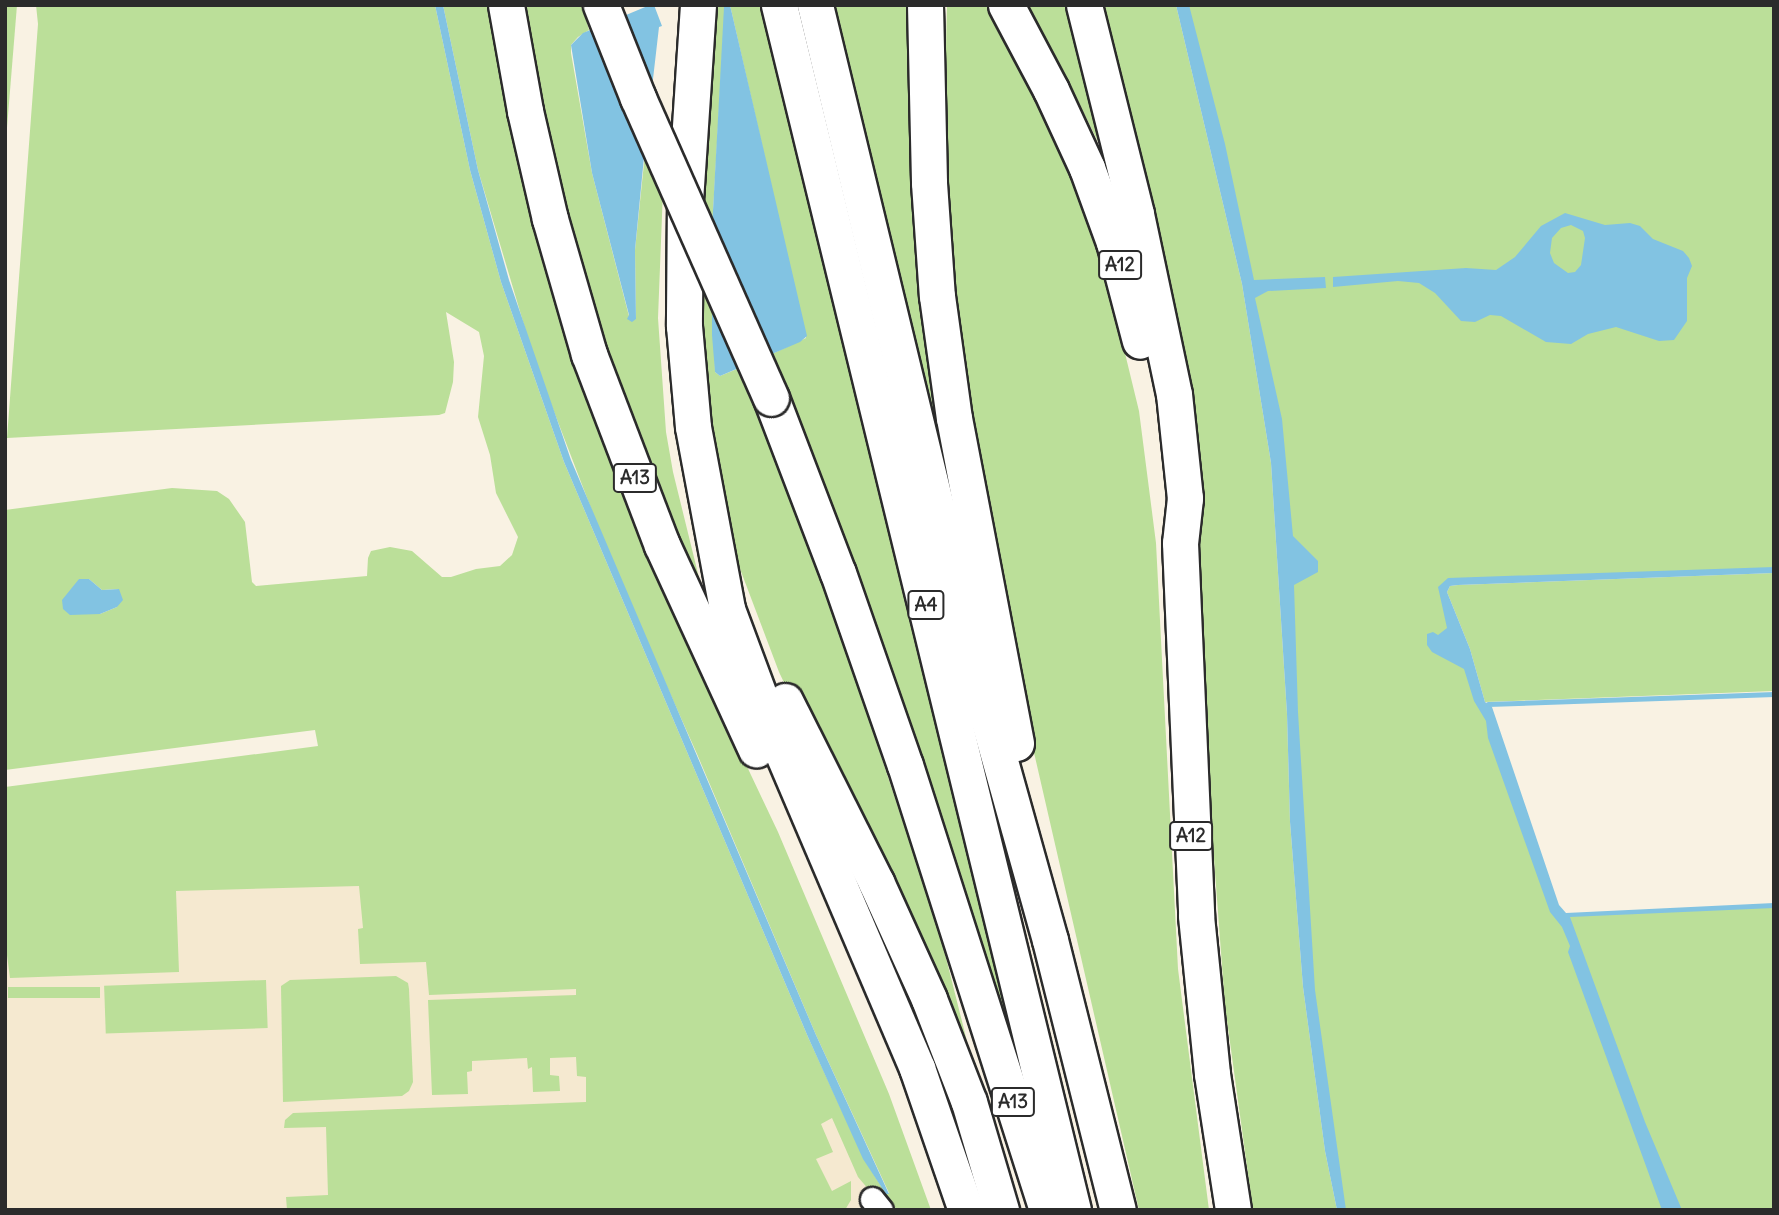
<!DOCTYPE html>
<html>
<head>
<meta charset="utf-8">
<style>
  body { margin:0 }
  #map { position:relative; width:1779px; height:1215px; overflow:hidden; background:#f9f2e3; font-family:Delius,sans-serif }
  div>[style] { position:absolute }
  .built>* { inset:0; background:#f5e9d0 }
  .green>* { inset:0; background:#bbdf99; transform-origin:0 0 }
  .water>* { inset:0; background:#82c3e2 }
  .stream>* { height:4.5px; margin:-2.25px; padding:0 2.25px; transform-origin:2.25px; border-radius:2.25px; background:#82c3e2 }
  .roads { filter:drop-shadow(2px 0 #2b2b2b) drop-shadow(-2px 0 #2b2b2b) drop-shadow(0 2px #2b2b2b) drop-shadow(0 -2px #2b2b2b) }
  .minor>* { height:23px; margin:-11.5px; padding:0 11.5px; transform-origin:11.5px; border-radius:11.5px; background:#fff }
  .highway>* { height:35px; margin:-17.5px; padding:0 17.5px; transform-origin:17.5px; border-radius:17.5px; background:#fff }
  .bridges { filter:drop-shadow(2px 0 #2b2b2b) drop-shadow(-2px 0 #2b2b2b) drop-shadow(0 2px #2b2b2b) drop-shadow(0 -2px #2b2b2b) }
  .highway-bridge>* { height:35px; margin:-17.5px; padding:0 17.5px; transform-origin:17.5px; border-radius:17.5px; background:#fff }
  span { translate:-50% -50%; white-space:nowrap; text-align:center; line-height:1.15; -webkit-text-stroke:7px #fff; paint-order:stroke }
  .shield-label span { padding:2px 5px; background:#fff; border:2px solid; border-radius:5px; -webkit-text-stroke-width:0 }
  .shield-label { font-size:19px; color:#2b2b2b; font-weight:700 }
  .frame { position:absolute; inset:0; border:7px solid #2b2b2b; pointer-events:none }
</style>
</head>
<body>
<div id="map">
  <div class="built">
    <div style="clip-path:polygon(646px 706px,878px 1194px,862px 1210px,5px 1210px,5px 797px)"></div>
  </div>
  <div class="green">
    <div style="clip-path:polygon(5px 5px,17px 5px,5px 152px)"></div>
    <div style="clip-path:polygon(evenodd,36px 5px,435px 5px,470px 170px,501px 282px,564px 462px,808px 1037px,864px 1159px,886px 1194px,889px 1193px,816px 1035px,697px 754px,612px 563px,535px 362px,478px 170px,443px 5px,490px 5px,742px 756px,778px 832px,889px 1094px,931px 1210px,886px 1210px,858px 1177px,832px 1118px,821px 1124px,833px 1152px,816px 1159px,832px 1191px,851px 1181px,851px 1200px,845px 1210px,287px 1210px,286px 1197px,328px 1195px,326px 1127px,284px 1128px,285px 1120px,293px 1113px,586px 1102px,586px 1077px,577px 1076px,576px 1057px,550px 1058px,550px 1075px,559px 1076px,560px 1091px,533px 1092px,532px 1067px,528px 1069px,527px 1058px,472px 1061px,472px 1071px,467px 1072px,468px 1094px,432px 1095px,428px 1000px,576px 995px,576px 989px,429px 995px,426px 962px,360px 964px,358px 929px,363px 928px,359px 886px,176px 891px,179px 972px,10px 978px,5px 940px,5px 787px,318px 746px,315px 730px,5px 770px,5px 510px,172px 488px,217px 491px,229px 499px,245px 522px,252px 582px,256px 586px,367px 576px,368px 558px,371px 551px,390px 547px,412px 551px,442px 577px,451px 577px,476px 569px,500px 566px,512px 555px,518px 537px,496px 493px,490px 455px,478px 417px,484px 356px,479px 332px,446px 312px,454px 362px,453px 382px,445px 413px,439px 415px,7px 438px,38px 24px,36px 5px,79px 579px,89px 579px,102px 590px,119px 589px,117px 607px,100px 614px,75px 614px,79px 579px)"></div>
    <div style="clip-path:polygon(523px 5px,582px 5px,589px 30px,578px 37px,571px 45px,571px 53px,592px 173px,630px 320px,636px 319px,635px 250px,649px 115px,663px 190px,658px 318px,666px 432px,673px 472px,703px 594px,629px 415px,565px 213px)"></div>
    <div style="clip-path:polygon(710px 5px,725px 5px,712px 229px,715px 372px,720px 376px,737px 369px,797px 505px,836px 607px,881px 756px,939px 930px,975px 1073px,912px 951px,779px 672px,709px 487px,694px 259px)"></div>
    <div style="clip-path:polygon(730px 5px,760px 5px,1021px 1074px,953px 852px,886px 655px,772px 354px,806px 338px)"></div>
    <div style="clip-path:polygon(828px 5px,912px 5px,985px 647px)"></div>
    <div style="clip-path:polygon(947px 5px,986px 5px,1025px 76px,1069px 171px,1106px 275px,1139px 411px,1156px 543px,1178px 969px,1209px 1210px,1139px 1210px,1024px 709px,983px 505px,956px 317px,944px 136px)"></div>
    <div style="clip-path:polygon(1026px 5px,1070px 5px,1111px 168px,1061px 67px)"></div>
    <div style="clip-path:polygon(1096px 5px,1176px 5px,1242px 284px,1271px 463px,1287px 714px,1290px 822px,1303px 987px,1325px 1151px,1337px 1210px,1253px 1210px,1225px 1006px,1211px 819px,1191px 432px)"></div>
    <div style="clip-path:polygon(1182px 5px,1774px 5px,1774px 571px,1450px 582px,1443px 593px,1555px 908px,1563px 916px,1774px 906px,1774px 1210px,1341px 1210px,1308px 973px,1286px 558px,1264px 364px)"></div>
    <div style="clip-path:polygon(1774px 573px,1774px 691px,1485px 702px,1470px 649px,1447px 592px,1450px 586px,1458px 585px)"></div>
    <div style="clip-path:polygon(396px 976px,408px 983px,409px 989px,413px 1082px,409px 1091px,402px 1096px,283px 1102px,281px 986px,290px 980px)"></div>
    <div style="left:266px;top:980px;width:48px;height:162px;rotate:88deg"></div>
    <div style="left:100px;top:987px;width:11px;height:92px;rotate:90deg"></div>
  </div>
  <div class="water">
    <div style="clip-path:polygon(435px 5px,443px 5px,478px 170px,509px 280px,571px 460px,816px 1035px,889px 1194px,886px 1194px,863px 1159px,808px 1037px,564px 462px,501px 282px,470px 170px)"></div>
    <div style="clip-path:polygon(650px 5px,654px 5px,662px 26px,659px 27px,644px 157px,635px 250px,636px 319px,632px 322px,627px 319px,629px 315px,592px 173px,571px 45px,583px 33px)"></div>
    <div style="clip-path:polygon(730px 5px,807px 336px,800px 342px,720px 376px,715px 372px,712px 335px,712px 229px,724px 7px)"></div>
    <div style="clip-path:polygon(1176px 5px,1189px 5px,1225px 144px,1254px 280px,1325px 277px,1326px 288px,1268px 291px,1255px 298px,1282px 419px,1293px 536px,1318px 561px,1318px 572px,1294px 585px,1298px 712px,1315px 990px,1346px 1210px,1337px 1210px,1325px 1151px,1303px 987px,1290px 822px,1287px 714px,1271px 463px,1242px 284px)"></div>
    <div style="clip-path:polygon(evenodd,1565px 213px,1605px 225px,1630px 223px,1640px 226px,1653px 239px,1683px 251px,1689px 258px,1692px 266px,1687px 278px,1687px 321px,1674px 340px,1659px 341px,1616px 327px,1588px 334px,1571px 344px,1546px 342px,1501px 316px,1490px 315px,1475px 322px,1461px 321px,1435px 293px,1419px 283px,1398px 281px,1333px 287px,1333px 277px,1466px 268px,1496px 270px,1515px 257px,1541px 226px,1565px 213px,1571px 225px,1583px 231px,1585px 238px,1581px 265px,1575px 272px,1568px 273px,1554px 263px,1550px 253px,1552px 238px,1561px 228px,1571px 225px)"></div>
    <div style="clip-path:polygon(1774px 567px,1774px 573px,1458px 585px,1450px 586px,1447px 592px,1470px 649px,1485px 702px,1492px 707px,1559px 905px,1566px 913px,1774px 903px,1774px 908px,1570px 917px,1645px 1122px,1682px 1210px,1662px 1210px,1568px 952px,1570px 946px,1562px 927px,1550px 912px,1488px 738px,1486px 721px,1474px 701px,1464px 669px,1432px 652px,1427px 645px,1427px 634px,1433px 632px,1438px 635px,1447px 628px,1438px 587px,1448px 578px)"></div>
    <div style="clip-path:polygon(79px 579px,89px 579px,102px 590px,119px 589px,123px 600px,117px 607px,100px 614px,70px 615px,63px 609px,62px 600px)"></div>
  </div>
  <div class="stream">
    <div style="left:1488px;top:704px;width:286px;rotate:-2deg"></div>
  </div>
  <div class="roads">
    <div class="minor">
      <div style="left:872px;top:1199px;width:14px;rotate:51deg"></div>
    </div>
    <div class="highway">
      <div style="left:506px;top:5px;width:108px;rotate:79.8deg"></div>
      <div style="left:525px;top:111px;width:111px;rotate:77deg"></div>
      <div style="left:550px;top:219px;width:141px;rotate:73.9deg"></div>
      <div style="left:589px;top:354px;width:204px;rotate:69.1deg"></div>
      <div style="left:662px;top:545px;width:225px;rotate:65.3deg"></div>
      <div style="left:698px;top:5px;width:194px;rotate:93.8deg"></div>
      <div style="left:685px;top:199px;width:127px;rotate:90.5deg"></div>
      <div style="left:684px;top:326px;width:101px;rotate:84.9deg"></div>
      <div style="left:693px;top:427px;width:185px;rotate:79.4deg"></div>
      <div style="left:727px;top:609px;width:112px;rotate:69.6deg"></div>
      <div style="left:766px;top:714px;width:385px;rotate:66.9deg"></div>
      <div style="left:917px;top:1068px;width:150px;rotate:71deg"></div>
      <div style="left:779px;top:5px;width:1240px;rotate:76.29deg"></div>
      <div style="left:815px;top:5px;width:708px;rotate:76.43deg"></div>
      <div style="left:981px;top:693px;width:256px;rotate:74.4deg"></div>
      <div style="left:1050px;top:940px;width:278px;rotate:75.9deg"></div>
      <div style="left:925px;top:5px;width:178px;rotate:88.7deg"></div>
      <div style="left:929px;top:183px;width:113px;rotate:86deg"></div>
      <div style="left:937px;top:296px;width:123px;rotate:82.1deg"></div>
      <div style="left:954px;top:418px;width:331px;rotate:79.2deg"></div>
      <div style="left:1006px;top:5px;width:96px;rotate:62.1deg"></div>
      <div style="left:1051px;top:90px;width:86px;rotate:65.2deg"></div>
      <div style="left:1087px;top:168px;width:79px;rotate:70deg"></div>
      <div style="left:1114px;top:242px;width:102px;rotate:75.3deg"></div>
      <div style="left:1084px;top:5px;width:215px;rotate:76deg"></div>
      <div style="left:1136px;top:214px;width:184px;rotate:78.1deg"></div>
      <div style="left:1174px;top:394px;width:105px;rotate:84deg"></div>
      <div style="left:1185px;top:498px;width:45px;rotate:96.3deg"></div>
      <div style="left:1180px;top:543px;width:373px;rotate:87.5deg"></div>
      <div style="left:1196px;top:916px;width:159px;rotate:84.2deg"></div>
      <div style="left:1212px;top:1074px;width:138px;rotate:81.2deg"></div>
      <div style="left:771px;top:398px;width:187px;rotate:69.1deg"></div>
      <div style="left:838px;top:573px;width:203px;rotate:70.8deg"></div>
      <div style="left:905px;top:765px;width:467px;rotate:72.3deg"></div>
      <div style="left:785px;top:701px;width:203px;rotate:63.3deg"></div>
      <div style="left:876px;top:882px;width:128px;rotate:65.6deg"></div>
      <div style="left:929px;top:999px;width:110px;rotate:68.8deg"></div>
      <div style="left:969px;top:1102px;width:113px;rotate:73.5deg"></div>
    </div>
  </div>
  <div class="bridges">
    <div class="highway-bridge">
      <div style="left:601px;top:5px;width:100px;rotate:68.3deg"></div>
      <div style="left:638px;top:98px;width:328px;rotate:66.1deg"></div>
    </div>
  </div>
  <div class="shield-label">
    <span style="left:1120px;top:265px">A12</span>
    <span style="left:635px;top:478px">A13</span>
    <span style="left:926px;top:605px">A4</span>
    <span style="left:1191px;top:836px">A12</span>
    <span style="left:1013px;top:1102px">A13</span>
  </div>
  <div class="frame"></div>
</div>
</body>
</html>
